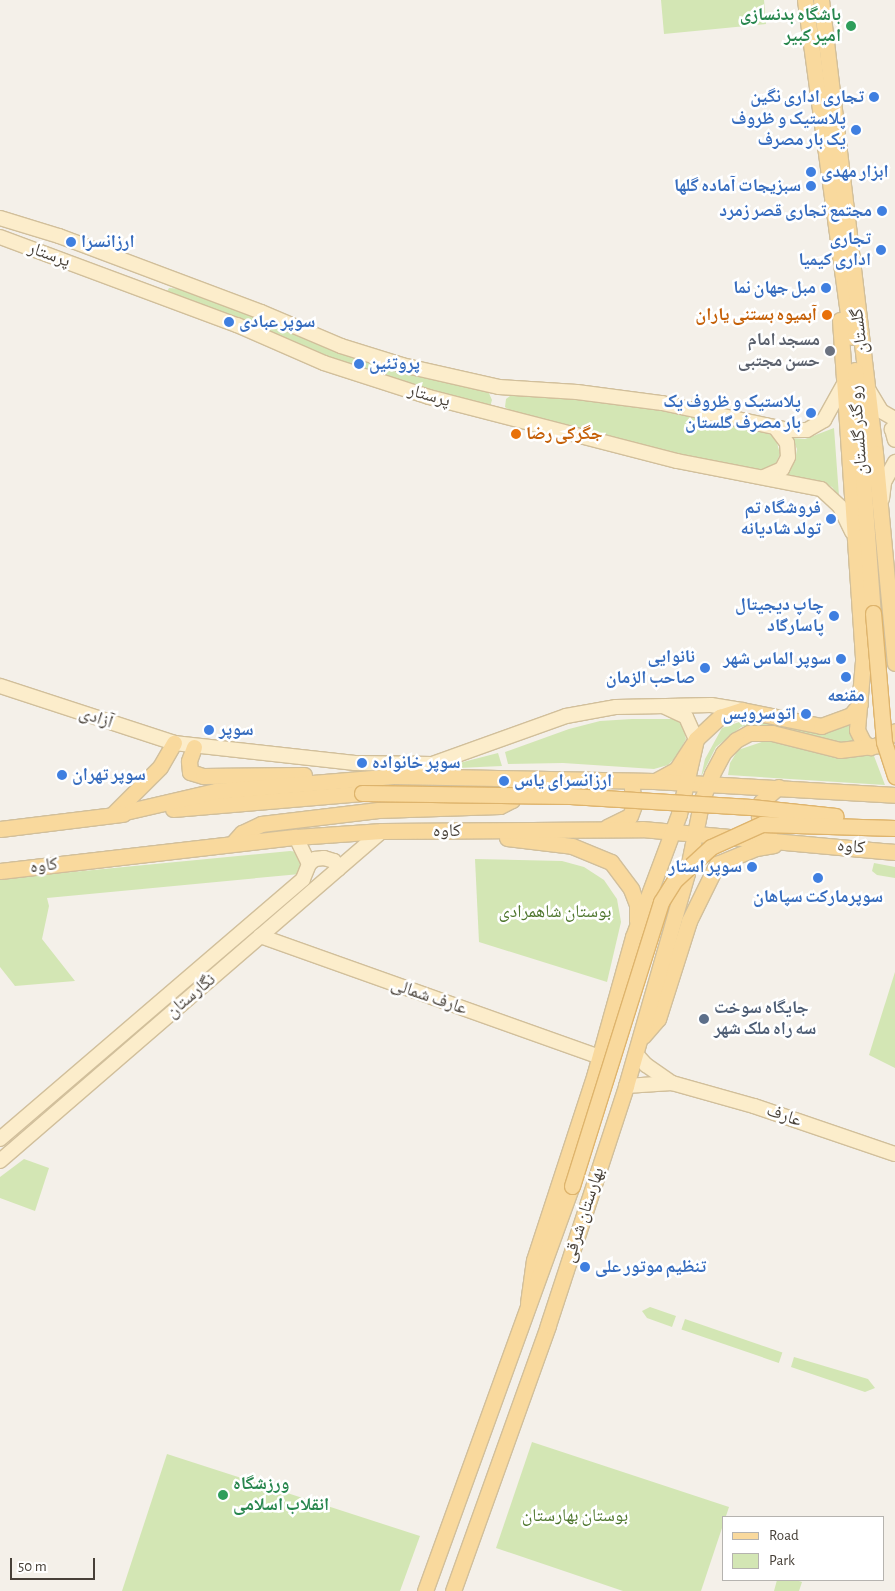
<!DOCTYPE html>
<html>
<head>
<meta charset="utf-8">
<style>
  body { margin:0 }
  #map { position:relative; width:895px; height:1591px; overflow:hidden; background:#f4f0e9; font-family:"Alegreya Sans","Noto Naskh Arabic",sans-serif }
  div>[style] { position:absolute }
  .green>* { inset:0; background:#d3e6b4; transform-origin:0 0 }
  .roads { filter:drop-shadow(1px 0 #d1bf9b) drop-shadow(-1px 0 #d1bf9b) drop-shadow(0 1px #d1bf9b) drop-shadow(0 -1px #d1bf9b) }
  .secondary>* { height:14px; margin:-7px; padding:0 7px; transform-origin:7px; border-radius:7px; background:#fcedcb }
  .primary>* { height:15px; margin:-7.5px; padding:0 7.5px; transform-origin:7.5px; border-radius:7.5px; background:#f9d99d }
  .bridges { filter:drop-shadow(1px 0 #deb46d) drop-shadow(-1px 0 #deb46d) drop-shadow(0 1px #deb46d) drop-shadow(0 -1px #deb46d) }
  .primary-bridge>* { height:15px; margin:-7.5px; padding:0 7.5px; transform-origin:7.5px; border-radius:7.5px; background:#f9d99d }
  .dots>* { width:14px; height:14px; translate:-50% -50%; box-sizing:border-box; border:2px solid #fff; border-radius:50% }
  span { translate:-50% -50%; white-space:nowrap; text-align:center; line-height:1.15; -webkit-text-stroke:5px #fff; paint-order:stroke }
  .leisure-label { font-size:18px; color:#27864d; font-weight:700 }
  .right { translate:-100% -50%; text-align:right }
  .left { translate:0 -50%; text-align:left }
  .shop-label { font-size:18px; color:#366cbe; font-weight:700 }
  .street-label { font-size:18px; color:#474038 }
  .food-label { font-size:18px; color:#c56008; font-weight:700 }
  .worship-label { font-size:18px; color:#5b616d; font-weight:700 }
  .park-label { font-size:18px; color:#4e762d }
  .service-label { font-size:18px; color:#4e5e75; font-weight:700 }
  .legend { position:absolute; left:722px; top:1516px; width:162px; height:65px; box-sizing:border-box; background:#fff; border:1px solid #b5b3af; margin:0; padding:6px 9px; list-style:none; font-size:15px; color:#474038 }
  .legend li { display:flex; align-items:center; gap:10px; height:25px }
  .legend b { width:25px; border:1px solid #b5b3af }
  .scale { position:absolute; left:10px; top:1558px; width:85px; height:22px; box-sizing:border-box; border:2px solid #474038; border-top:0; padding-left:6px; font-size:15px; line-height:18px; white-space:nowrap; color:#474038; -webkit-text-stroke:4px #fff; paint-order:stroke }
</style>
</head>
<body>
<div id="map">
  <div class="green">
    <div style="clip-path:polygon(661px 0,764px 0,766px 24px,664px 34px)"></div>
    <div style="clip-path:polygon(169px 288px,182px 289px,262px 319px,307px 340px,397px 371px,488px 391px,492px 400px,490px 407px,477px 405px,336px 360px,166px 293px)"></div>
    <div style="clip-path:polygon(514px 393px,664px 409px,765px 431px,776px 439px,780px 454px,776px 463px,760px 472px,649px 447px,512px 412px,505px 407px,506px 399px)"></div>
    <div style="clip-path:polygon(834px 428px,839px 496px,832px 487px,819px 481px,783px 476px,795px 461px,797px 449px,792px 438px,805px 439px)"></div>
    <div style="clip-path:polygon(632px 719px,675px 719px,683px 726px,686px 739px,677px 756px,668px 765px,654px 769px,563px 763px,508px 764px,505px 752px,569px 729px,600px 721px)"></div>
    <div style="clip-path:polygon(759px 719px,811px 732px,833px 730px,848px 721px,856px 740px,854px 746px,777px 726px,749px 725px,741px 727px,716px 747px,701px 777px,705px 759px,722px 728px,745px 720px)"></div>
    <div style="clip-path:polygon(768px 740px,829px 754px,874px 756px,885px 785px,728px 775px,730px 763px,738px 750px)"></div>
    <div style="clip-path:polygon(498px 753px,502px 766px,436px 769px)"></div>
    <div style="clip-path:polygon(290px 851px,298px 852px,303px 860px,300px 874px,47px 898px,49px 906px,42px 939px,75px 981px,15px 986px,0 967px,0 879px)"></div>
    <div style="clip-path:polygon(475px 859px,562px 861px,584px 867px,604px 880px,617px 899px,621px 922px,607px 982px,479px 942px)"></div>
    <div style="clip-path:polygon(874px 863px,895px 867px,895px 878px,877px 875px,872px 871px)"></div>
    <div style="clip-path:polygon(895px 972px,895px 1068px,869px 1055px)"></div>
    <div style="clip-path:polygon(24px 1159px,49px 1168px,35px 1211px,0 1198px,0 1177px)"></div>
    <div style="clip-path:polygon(650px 1307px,676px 1316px,672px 1327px,647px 1318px,642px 1311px)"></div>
    <div style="left:685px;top:1319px;width:103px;height:11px;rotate:19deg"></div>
    <div style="clip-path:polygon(794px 1357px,868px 1379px,875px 1388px,865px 1392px,791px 1367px)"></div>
    <div style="clip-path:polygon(532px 1442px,729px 1507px,701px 1591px,623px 1591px,496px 1548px)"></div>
    <div style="clip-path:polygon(167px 1454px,420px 1536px,400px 1591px,122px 1591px)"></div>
    <div style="clip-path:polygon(777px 1580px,796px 1580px,802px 1582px,799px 1591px,774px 1591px)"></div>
  </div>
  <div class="roads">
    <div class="secondary">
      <div style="left:0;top:218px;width:62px;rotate:17deg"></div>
      <div style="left:59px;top:236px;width:216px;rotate:20.6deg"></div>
      <div style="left:261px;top:312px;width:87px;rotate:23deg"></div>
      <div style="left:341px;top:346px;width:64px;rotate:17.3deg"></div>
      <div style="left:402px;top:365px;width:99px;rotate:12.8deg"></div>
      <div style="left:499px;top:387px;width:78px;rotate:3.7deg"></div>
      <div style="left:577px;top:392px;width:86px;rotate:7.4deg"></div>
      <div style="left:662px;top:403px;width:130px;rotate:12deg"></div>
      <div style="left:789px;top:430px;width:18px"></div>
      <div style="left:807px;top:430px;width:20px;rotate:-30deg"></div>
      <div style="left:824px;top:420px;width:39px;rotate:-61deg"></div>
      <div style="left:0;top:237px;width:253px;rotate:20.4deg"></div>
      <div style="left:237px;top:325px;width:95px;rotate:23.6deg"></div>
      <div style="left:324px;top:363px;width:110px;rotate:17.9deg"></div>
      <div style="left:429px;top:397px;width:256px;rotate:14.5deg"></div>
      <div style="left:677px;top:461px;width:147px;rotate:11deg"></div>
      <div style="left:821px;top:489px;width:26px;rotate:43deg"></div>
      <div style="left:840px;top:507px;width:28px;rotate:64deg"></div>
      <div style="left:868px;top:389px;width:26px;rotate:59deg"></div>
      <div style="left:881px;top:411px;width:16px;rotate:30deg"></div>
      <div style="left:895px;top:427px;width:4px;rotate:146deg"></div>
      <div style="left:892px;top:429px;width:11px;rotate:75deg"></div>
      <div style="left:764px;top:477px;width:20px;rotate:-24deg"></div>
      <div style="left:782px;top:469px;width:13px;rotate:-63deg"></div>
      <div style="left:788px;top:457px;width:14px;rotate:-94deg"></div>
      <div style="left:787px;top:443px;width:20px;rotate:-127deg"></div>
      <div style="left:882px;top:499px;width:17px;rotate:-83deg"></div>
      <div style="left:884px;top:482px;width:23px;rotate:-61deg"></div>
      <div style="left:0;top:686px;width:183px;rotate:18.1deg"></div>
      <div style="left:174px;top:743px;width:182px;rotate:6.3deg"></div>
      <div style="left:355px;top:763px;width:77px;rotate:0.7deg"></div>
      <div style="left:432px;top:764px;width:142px;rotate:-19.7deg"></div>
      <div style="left:566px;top:716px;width:51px;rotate:-10.2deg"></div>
      <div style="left:616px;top:707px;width:95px;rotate:-1.2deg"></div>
      <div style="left:711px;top:705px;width:31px;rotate:9deg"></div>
      <div style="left:665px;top:707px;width:23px;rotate:25deg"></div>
      <div style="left:686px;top:717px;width:24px;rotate:66deg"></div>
      <div style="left:309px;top:864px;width:8px;rotate:-40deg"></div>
      <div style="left:315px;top:859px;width:9px;rotate:-6deg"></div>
      <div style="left:324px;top:858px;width:10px;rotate:17deg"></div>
      <div style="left:334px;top:861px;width:9px;rotate:63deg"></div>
      <div style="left:260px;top:936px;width:360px;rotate:19.6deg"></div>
      <div style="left:636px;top:1054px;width:15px;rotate:48deg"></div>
      <div style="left:646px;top:1065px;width:32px;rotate:35deg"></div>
      <div style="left:672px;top:1083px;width:85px;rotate:15.7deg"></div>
      <div style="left:754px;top:1106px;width:149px;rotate:18.8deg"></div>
      <div style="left:626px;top:1086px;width:46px;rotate:-3.7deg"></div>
      <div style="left:0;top:1139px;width:399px;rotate:-40.6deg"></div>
      <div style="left:303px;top:879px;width:16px;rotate:-68deg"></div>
      <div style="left:309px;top:864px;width:30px;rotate:-116deg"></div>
      <div style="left:0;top:1161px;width:505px;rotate:-40.82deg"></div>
    </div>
    <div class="primary">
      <div style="left:805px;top:0;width:340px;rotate:82.2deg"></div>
      <div style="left:821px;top:0;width:456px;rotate:83.2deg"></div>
      <div style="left:875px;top:453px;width:211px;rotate:84.6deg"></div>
      <div style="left:840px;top:320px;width:342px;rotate:86.1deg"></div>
      <div style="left:863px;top:661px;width:69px;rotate:95deg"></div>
      <div style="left:857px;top:730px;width:13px;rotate:63deg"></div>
      <div style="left:863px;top:742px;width:9px;rotate:36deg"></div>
      <div style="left:855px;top:370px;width:244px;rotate:85.8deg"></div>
      <div style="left:194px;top:747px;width:15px;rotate:110deg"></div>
      <div style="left:189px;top:761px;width:11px;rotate:85deg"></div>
      <div style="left:190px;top:772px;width:14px;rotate:17deg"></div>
      <div style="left:203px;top:776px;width:101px;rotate:-0.6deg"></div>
      <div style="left:655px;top:781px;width:24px;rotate:-28deg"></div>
      <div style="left:676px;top:770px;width:37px;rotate:-57deg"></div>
      <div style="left:696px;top:739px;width:33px;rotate:-43deg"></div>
      <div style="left:720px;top:717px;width:23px;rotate:-18deg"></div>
      <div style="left:742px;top:710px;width:81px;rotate:11.4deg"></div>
      <div style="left:821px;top:726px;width:32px;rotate:-20deg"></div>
      <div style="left:851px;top:715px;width:14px;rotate:-51deg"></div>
      <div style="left:173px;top:809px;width:190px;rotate:-4.8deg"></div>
      <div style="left:113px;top:814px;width:66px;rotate:-45deg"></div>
      <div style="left:160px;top:767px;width:28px;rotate:-60deg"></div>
      <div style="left:112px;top:815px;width:107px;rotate:-13deg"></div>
      <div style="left:216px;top:791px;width:178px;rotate:-4.8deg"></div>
      <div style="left:393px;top:776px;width:261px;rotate:1.1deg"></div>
      <div style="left:654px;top:781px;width:241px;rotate:3.3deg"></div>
      <div style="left:607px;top:827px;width:25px;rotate:-26deg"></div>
      <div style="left:630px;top:816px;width:12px;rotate:-70deg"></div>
      <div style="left:634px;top:805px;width:17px;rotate:-97deg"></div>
      <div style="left:0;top:829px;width:124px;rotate:-7deg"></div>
      <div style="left:769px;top:835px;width:21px;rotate:-119deg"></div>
      <div style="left:759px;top:817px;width:15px;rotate:-82deg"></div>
      <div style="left:761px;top:802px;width:23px;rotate:-41deg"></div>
      <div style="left:507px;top:838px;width:65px;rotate:7deg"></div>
      <div style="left:572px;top:846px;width:42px;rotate:22.3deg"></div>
      <div style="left:611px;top:862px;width:34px;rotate:53deg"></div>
      <div style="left:631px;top:889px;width:17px;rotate:69deg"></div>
      <div style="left:637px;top:905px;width:16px;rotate:90deg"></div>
      <div style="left:232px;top:844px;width:15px;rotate:-48deg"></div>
      <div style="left:242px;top:833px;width:21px;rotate:-25deg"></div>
      <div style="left:261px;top:824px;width:118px;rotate:-6.8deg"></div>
      <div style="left:378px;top:810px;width:122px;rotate:-1.9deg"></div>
      <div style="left:500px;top:806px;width:13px;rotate:-27deg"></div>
      <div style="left:512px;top:800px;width:14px;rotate:-78deg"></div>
      <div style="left:0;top:871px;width:298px;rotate:-6.6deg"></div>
      <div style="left:296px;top:837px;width:86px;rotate:-4deg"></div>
      <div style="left:382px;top:831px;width:260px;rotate:-0.4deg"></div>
      <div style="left:642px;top:829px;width:254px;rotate:5.2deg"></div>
      <div style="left:643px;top:1036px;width:23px;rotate:-49deg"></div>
      <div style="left:658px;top:1019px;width:103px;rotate:-72.4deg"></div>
      <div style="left:689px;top:921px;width:64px;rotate:-63.8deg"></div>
      <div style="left:717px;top:864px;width:42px;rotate:-22.3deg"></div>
      <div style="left:756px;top:848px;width:18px;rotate:-9deg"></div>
      <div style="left:528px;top:1303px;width:43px;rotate:-82.1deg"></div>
      <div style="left:534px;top:1260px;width:197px;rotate:-71.9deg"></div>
      <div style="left:595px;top:1073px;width:141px;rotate:-74.4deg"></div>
      <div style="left:633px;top:937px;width:131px;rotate:-69.5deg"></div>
      <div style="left:679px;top:814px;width:77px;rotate:-77.2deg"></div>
      <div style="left:425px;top:1591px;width:431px;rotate:-70.1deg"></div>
      <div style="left:453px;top:1591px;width:282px;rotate:-70.3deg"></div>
      <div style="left:548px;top:1325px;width:251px;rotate:-71.9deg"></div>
      <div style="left:626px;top:1086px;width:222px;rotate:-74deg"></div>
      <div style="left:687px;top:873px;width:76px;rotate:-78.5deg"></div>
      <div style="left:702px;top:799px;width:27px;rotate:-68deg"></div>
      <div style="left:712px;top:774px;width:24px;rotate:-62deg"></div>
      <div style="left:723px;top:753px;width:18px;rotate:-45deg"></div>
      <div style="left:736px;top:740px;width:15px;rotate:-28deg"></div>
      <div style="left:749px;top:733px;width:23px"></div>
      <div style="left:772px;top:733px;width:70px;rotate:14deg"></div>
      <div style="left:840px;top:750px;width:38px;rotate:-7deg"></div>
      <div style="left:878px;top:745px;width:22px;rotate:-39deg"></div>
    </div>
  </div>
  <div class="bridges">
    <div class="primary-bridge">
      <div style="left:873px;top:613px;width:129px;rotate:85.1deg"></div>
      <div style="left:884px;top:742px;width:36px;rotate:72deg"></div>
      <div style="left:362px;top:793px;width:208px;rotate:0.8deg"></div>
      <div style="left:570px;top:796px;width:181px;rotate:3.5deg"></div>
      <div style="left:751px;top:807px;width:85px;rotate:6deg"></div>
      <div style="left:572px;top:1186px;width:298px;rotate:-72.6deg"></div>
      <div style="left:661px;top:902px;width:26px;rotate:-58deg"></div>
      <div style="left:675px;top:880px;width:49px;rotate:-42.5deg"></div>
      <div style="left:711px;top:847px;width:56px;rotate:-24.3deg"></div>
      <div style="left:762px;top:824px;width:133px;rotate:1.7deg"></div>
    </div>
  </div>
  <div class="dots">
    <div style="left:851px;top:26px;background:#2e9e5b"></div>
    <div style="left:874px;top:97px;background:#3f7fe0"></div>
    <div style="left:856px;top:130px;background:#3f7fe0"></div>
    <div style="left:811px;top:172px;background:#3f7fe0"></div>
    <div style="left:811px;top:186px;background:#3f7fe0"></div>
    <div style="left:882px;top:211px;background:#3f7fe0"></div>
    <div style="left:71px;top:242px;background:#3f7fe0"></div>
    <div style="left:881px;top:250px;background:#3f7fe0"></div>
    <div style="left:826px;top:288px;background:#3f7fe0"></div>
    <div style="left:827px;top:315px;background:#e8710a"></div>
    <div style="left:229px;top:322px;background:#3f7fe0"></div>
    <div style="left:830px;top:351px;background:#6b7280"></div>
    <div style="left:359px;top:364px;background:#3f7fe0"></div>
    <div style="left:811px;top:413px;background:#3f7fe0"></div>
    <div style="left:516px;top:434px;background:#e8710a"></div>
    <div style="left:831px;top:519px;background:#3f7fe0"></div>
    <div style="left:834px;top:616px;background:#3f7fe0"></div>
    <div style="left:841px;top:659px;background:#3f7fe0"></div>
    <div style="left:705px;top:668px;background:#3f7fe0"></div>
    <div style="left:846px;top:677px;background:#3f7fe0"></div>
    <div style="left:806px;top:714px;background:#3f7fe0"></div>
    <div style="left:209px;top:730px;background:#3f7fe0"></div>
    <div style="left:362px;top:763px;background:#3f7fe0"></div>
    <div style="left:62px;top:775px;background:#3f7fe0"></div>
    <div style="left:504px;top:781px;background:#3f7fe0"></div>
    <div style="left:752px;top:867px;background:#3f7fe0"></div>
    <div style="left:818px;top:878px;background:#3f7fe0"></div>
    <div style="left:704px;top:1019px;background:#5c6f8a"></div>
    <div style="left:585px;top:1267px;background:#3f7fe0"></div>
    <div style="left:223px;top:1495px;background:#2e9e5b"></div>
  </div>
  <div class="leisure-label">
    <span class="right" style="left:841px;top:26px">باشگاه بدنسازی<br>امیر کبیر</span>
    <span class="left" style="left:233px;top:1495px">ورزشگاه<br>انقلاب اسلامی</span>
  </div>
  <div class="shop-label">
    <span class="right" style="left:864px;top:97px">تجاری اداری نگین</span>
    <span class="right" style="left:846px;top:130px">پلاستیک و ظروف<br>یک بار مصرف</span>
    <span class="left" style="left:821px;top:172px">ابزار مهدی</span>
    <span class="right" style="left:801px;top:186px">سبزیجات آماده گلها</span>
    <span class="right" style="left:872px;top:211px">مجتمع تجاری قصر زمرد</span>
    <span class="right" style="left:871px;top:250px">تجاری<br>اداری کیمیا</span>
    <span class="left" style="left:81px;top:242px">ارزانسرا</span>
    <span class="right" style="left:816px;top:288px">مبل جهان نما</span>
    <span class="left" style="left:239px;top:322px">سوپر عبادی</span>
    <span class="left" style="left:369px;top:364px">پروتئین</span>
    <span class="right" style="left:801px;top:413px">پلاستیک و ظروف یک<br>بار مصرف گلستان</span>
    <span class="right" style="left:821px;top:519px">فروشگاه تم<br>تولد شادیانه</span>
    <span class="right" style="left:824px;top:616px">چاپ دیجیتال<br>پاسارگاد</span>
    <span class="right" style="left:695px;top:668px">نانوایی<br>صاحب الزمان</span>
    <span class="right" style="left:831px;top:659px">سوپر الماس شهر</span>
    <span style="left:846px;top:696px">مقنعه</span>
    <span class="right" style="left:796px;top:714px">اتوسرویس</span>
    <span class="left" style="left:219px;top:730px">سوپر</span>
    <span class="left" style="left:372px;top:763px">سوپر خانواده</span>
    <span class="left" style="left:72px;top:775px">سوپر تهران</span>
    <span class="left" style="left:514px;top:781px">ارزانسرای یاس</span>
    <span class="right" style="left:742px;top:867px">سوپر استار</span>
    <span style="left:818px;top:897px">سوپرمارکت سپاهان</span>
    <span class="left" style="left:595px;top:1267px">تنظیم موتور علی</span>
  </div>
  <div class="street-label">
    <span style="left:49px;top:255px;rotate:20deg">پرستار</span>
    <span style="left:860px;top:331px;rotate:-97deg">گلستان</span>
    <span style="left:429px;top:396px;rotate:16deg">پرستار</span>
    <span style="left:859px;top:430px;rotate:-94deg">رو گذر گلستان</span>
    <span style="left:96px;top:718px;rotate:19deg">آزادی</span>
    <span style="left:447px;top:831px">کاوه</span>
    <span style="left:851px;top:847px;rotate:6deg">کاوه</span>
    <span style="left:44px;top:866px;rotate:-7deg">کاوه</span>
    <span style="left:191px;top:996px;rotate:-40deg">نگارستان</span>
    <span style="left:429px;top:997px;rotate:19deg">عارف شمالی</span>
    <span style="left:784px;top:1116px;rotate:19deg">عارف</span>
    <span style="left:584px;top:1215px;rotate:-72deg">بهارستان شرقی</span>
  </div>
  <div class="food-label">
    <span class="right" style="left:817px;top:315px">آبمیوه بستنی یاران</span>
    <span class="left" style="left:526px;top:434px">جگرکی رضا</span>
  </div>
  <div class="worship-label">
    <span class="right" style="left:820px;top:351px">مسجد امام<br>حسن مجتبی</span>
  </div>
  <div class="park-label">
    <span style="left:555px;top:912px">بوستان شاهمرادی</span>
    <span style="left:575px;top:1516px">بوستان بهارستان</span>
  </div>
  <div class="service-label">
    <span class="left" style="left:714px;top:1019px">جایگاه سوخت<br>سه راه ملک شهر</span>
  </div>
  <ul class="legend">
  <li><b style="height:6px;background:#f9d99d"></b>Road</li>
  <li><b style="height:14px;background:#d3e6b4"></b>Park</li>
  </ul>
  <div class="scale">50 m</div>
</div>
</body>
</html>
